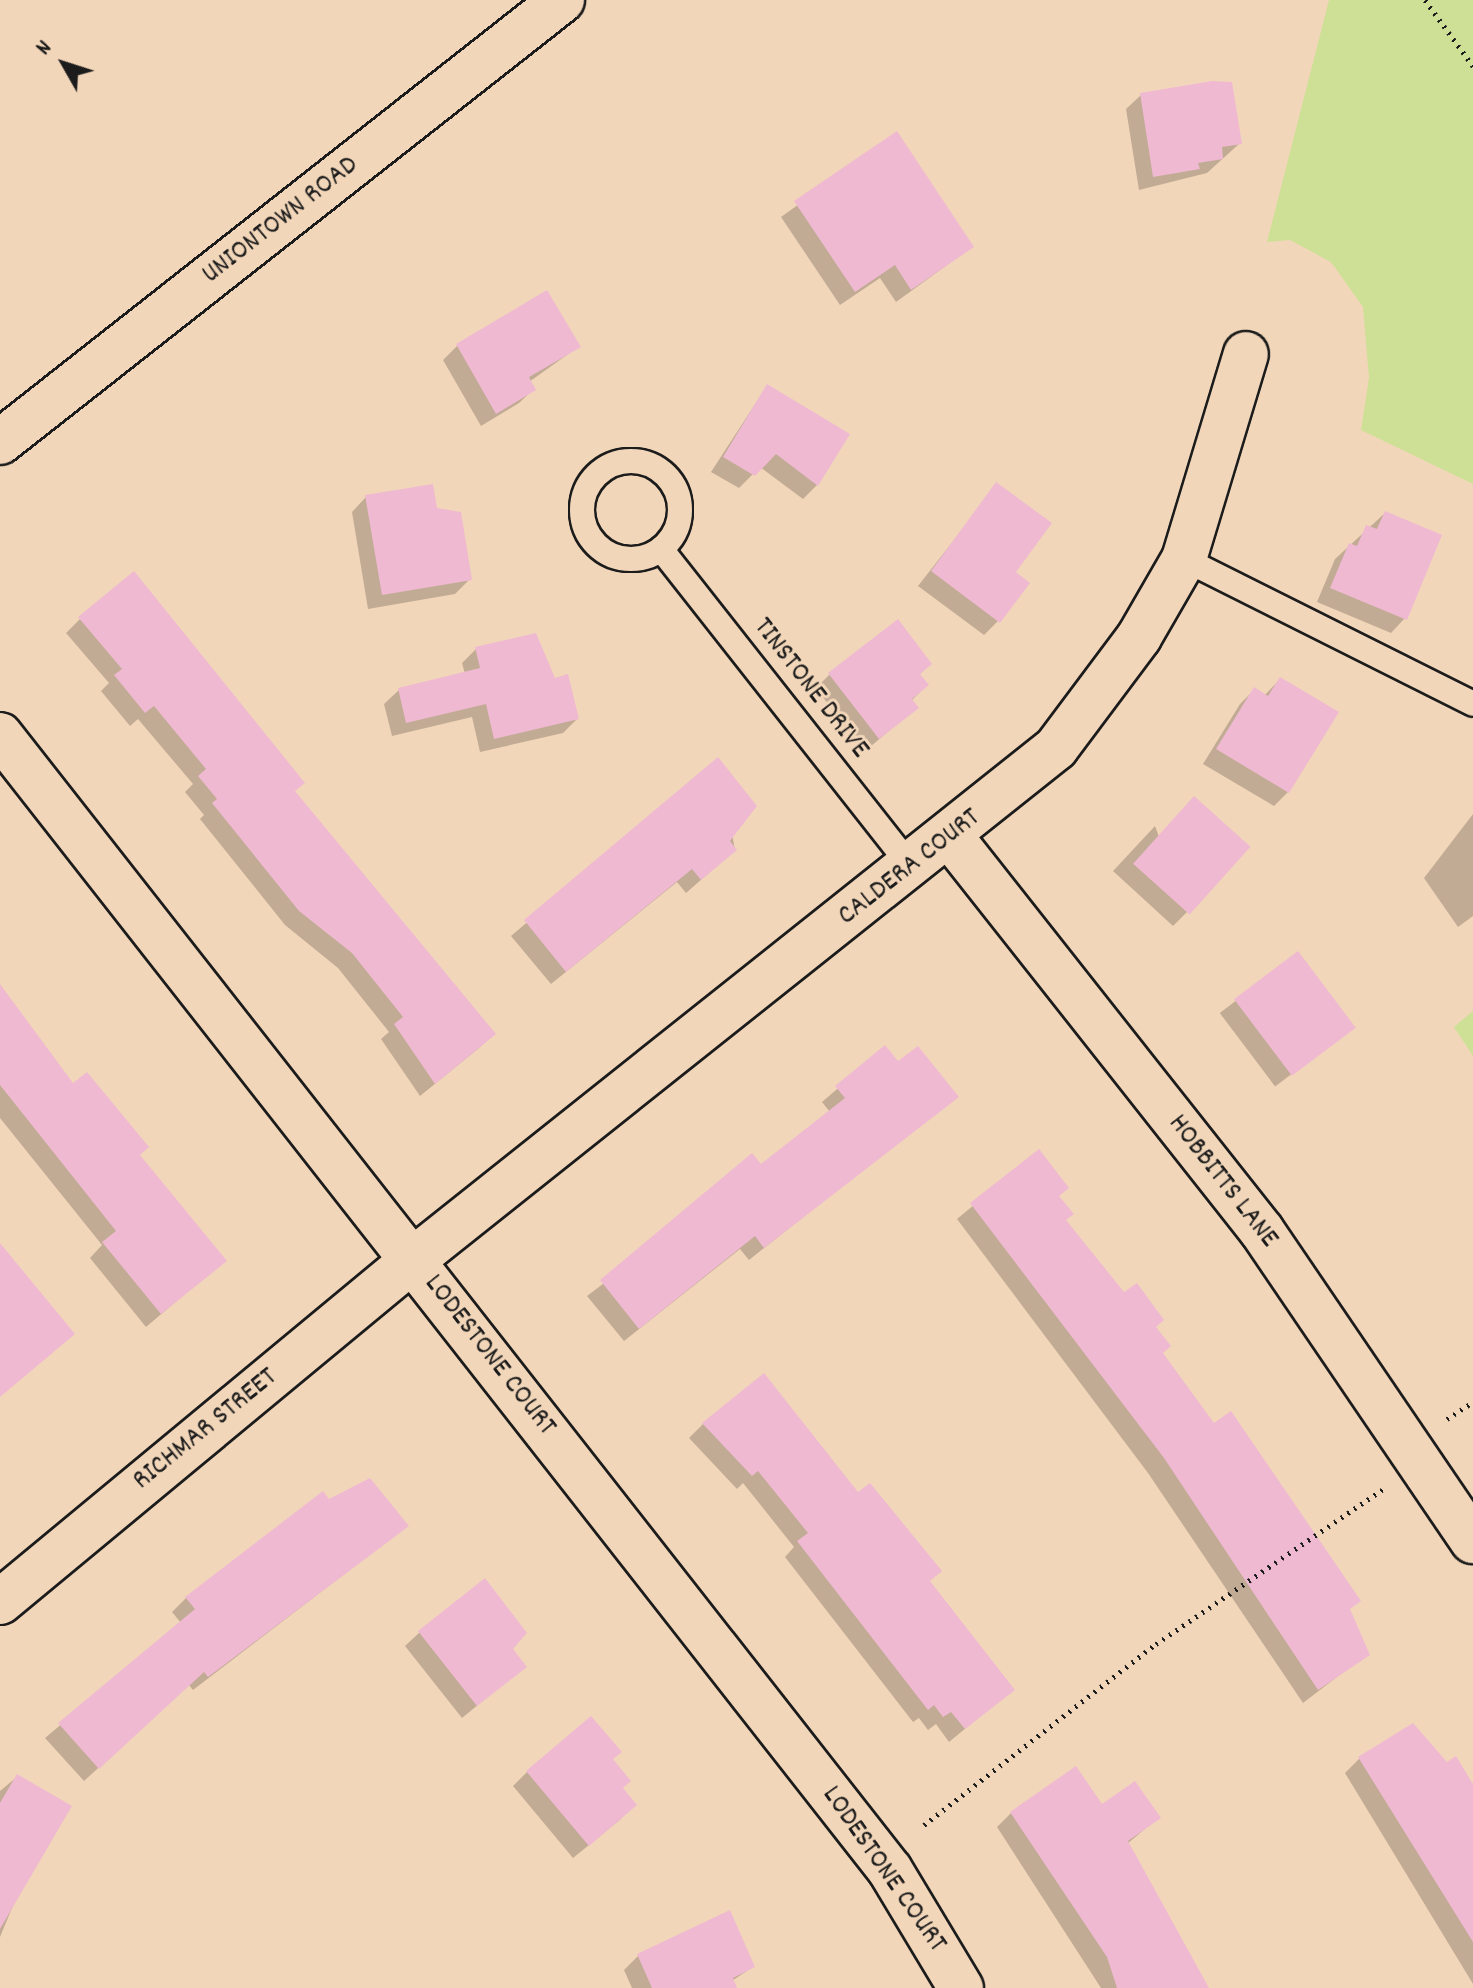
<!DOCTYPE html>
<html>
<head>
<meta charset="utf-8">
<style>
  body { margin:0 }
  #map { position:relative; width:1473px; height:1988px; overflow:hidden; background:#f2d6b9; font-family:Dekko,sans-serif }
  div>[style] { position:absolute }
  .green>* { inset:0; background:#cde095 }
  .shadow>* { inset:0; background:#0003; transform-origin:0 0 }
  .building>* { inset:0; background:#efb9d1; transform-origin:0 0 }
  .path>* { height:5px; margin-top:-2.5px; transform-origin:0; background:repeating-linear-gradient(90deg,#1c1c1c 0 2px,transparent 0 8px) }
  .roads { filter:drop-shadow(2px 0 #1c1c1c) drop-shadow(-2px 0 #1c1c1c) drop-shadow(0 2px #1c1c1c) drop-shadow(0 -2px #1c1c1c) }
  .service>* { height:24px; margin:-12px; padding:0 12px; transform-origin:12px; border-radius:12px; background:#f2d6b9 }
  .service>.ring { margin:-12px; padding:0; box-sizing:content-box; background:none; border:24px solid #f2d6b9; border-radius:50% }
  .minor>* { height:44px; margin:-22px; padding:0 22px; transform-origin:22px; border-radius:22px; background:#f2d6b9 }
  .secondary>* { height:44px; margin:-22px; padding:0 22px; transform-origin:22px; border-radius:22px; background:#f2d6b9 }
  span { translate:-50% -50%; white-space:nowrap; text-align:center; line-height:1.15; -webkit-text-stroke:6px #f2d6b9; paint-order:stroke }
  .street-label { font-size:28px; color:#1c1c1c }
  .north { position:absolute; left:24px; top:24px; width:80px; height:80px; -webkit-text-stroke:6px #f2d6b9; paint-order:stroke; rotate:309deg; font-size:22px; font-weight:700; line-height:32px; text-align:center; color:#1c1c1c }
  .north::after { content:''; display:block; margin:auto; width:28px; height:36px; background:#1c1c1c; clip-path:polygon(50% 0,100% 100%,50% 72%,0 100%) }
</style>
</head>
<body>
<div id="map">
  <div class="green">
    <div style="clip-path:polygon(1329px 0,1473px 0,1473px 484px,1361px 430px,1369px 378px,1363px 307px,1331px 262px,1290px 240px,1267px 242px)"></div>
    <div style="clip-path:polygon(1473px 1011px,1473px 1056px,1454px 1027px)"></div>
  </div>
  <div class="shadow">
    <div style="clip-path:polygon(1141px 95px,1240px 143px,1207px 173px,1139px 190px,1126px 109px)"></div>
    <div style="clip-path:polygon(897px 134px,972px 247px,896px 302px,880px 278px,840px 305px,781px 217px)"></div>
    <div style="clip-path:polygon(457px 346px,578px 347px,529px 382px,534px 389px,519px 403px,481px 426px,443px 360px)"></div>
    <div style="clip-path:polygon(767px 386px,817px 485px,803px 499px,760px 467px,739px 488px,711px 472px)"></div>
    <div style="clip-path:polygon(997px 485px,1013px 572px,998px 621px,984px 635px,918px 586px)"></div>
    <div style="clip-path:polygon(366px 497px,435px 510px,469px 580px,455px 594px,368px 609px,352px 512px)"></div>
    <div style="clip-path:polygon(1385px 513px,1405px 618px,1391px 633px,1317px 602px,1335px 559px)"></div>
    <div style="clip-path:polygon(80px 619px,293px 792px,493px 1034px,479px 1048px,420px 1096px,381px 1039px,389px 1032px,338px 968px,285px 925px,200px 819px,204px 815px,185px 792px,193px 784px,138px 719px,130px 726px,101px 691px,109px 683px,66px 633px)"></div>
    <div style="clip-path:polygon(476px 649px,554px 680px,577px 719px,563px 733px,480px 752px,472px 717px,392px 736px,384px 704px,399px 690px,465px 674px,462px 663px)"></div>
    <div style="clip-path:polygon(930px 664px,919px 675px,927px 685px,911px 701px,916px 708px,864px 752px,816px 688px,830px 674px)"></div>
    <div style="clip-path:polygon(1280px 679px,1288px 792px,1274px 806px,1203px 764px,1240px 704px,1254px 690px,1264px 696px)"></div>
    <div style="clip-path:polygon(718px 760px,735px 850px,686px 893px,677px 882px,551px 984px,511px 936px)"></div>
    <div style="clip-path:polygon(1473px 814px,1473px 916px,1458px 927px,1424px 878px)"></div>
    <div style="clip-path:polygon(1155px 826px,1187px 912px,1173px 926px,1113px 871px)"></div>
    <div style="left:1298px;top:954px;width:92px;height:98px;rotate:53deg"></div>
    <div style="clip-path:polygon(0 987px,72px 1086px,224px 1261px,146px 1327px,90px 1258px,102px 1245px,0 1118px)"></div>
    <div style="clip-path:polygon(885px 1048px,898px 1064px,956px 1096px,749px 1260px,740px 1249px,624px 1341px,587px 1296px,830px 1112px,822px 1102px)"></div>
    <div style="clip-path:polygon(1038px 1152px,1064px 1221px,1349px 1610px,1367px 1654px,1303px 1703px,1148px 1473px,957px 1219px)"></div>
    <div style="clip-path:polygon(703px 1424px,928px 1582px,1012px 1690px,949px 1742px,936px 1724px,928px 1730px,919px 1718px,913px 1722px,785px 1557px,794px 1547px,743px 1483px,737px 1489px,689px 1438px)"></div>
    <div style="clip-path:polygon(328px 1502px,407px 1526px,193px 1690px,189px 1685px,84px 1781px,45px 1738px,181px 1623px,172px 1612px,186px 1598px)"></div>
    <div style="clip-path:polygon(420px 1632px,510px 1649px,524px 1667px,462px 1718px,405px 1646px)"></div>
    <div style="clip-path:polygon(1359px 1759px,1447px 1765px,1473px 1788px,1473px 1984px,1345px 1773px)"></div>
    <div style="clip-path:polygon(611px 1760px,621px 1819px,573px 1858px,513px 1786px,527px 1772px)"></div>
    <div style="clip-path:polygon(18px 1776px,17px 1896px,0 1937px,0 1791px)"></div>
    <div style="clip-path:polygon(1101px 1807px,1158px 1818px,1127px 1844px,1206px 1988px,1101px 1988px,997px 1827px,1011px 1813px)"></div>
    <div style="clip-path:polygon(638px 1956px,753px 1967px,721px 1988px,632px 1988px,624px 1970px)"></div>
  </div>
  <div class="building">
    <div style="clip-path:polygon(1212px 81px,1232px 82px,1242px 144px,1222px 147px,1223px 159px,1198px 163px,1200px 169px,1153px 177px,1140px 93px)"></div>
    <div style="clip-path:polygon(897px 131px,974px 247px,911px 290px,895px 265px,855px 292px,794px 201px)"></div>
    <div style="clip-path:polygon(547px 290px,581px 347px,529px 377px,536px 390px,496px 414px,456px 344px)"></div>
    <div style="clip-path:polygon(767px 384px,850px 434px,818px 486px,776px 454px,755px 476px,723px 457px)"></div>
    <div style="clip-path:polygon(996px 482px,1052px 523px,1016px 572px,1030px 583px,1000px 623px,931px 571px)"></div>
    <div style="clip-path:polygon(433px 484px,437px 508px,461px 512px,472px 580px,382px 595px,365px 495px)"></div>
    <div style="clip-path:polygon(1385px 511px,1442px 535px,1407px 620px,1330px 588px,1349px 543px,1357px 546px,1366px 525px,1377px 529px)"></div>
    <div style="clip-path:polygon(134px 571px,305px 783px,295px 791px,496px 1034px,435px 1084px,394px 1024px,403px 1017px,352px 953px,299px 911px,212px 803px,217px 799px,198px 776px,206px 769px,154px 706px,145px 713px,114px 675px,122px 669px,78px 617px)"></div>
    <div style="clip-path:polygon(898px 619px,932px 664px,920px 674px,929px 685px,912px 699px,919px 708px,879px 739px,828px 673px)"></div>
    <div style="clip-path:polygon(536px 633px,555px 678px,568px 674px,579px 719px,494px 739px,486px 704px,406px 723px,398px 688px,480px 668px,475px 647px)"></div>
    <div style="clip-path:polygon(1280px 677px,1339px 712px,1289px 793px,1216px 749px,1254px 687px,1268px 696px)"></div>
    <div style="clip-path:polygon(718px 757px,757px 806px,730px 841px,737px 850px,701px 880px,692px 869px,566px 972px,524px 920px)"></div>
    <div style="left:1194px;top:796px;width:76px;height:91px;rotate:42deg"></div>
    <div style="left:1298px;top:951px;width:96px;height:80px;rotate:53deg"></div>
    <div style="clip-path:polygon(0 984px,73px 1083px,87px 1072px,149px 1147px,140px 1155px,227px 1261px,161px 1314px,102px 1242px,116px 1231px,0 1085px)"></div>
    <div style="clip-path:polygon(885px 1045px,898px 1061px,918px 1046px,959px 1097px,764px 1248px,755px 1236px,639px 1329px,600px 1280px,752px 1153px,761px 1164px,845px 1098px,835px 1086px)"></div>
    <div style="clip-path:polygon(1039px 1149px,1069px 1188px,1059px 1196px,1074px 1214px,1066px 1220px,1124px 1292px,1137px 1283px,1164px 1320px,1156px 1327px,1171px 1346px,1163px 1353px,1214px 1423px,1231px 1411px,1361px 1601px,1350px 1609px,1370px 1655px,1318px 1690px,1164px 1458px,970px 1203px)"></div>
    <div style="clip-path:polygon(0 1243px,75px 1334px,0 1397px)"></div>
    <div style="clip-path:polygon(764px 1373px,858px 1492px,870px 1483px,942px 1571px,930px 1581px,1015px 1690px,965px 1729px,951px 1712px,943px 1717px,934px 1705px,928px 1710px,797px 1541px,808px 1533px,758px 1471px,752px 1476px,702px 1423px)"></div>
    <div style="clip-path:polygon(370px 1478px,409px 1526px,208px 1677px,204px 1672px,99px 1769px,58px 1723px,195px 1609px,185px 1597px,323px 1491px,329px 1499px)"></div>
    <div style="clip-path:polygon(485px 1578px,527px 1633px,513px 1649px,527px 1667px,477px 1706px,418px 1631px)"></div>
    <div style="clip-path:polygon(591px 1716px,622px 1752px,613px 1759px,631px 1781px,623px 1788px,637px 1805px,589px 1846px,526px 1771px)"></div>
    <div style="clip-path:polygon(1413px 1723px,1447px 1762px,1456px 1756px,1473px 1784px,1473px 1942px,1358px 1757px)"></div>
    <div style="clip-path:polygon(1076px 1766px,1102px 1804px,1135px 1781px,1161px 1818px,1128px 1841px,1209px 1988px,1117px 1988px,1107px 1957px,1010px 1812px)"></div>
    <div style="clip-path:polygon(17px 1774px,72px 1806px,0 1929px,0 1803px)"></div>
    <div style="clip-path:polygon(730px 1910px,755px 1967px,733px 1978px,737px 1988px,652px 1988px,637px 1954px)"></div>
  </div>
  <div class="path">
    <div style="left:1425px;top:0;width:82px;rotate:54deg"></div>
    <div style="left:1447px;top:1419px;width:31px;rotate:-33deg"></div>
    <div style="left:924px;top:1825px;width:294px;rotate:-38deg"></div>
    <div style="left:1156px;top:1644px;width:275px;rotate:-34.3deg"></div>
  </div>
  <div class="roads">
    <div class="service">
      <div class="ring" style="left:582px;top:461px;width:74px;height:74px"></div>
      <div style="left:661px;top:549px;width:405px;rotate:51.8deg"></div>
      <div style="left:1184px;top:559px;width:323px;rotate:26.6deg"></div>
    </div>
    <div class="minor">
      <div style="left:0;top:735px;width:1442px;rotate:51.9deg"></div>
      <div style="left:890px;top:1870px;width:138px;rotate:59deg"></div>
      <div style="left:950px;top:836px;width:503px;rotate:51.7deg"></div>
      <div style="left:1262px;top:1231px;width:375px;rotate:55.8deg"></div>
      <div style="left:0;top:1602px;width:538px;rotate:-39.64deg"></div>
      <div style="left:414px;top:1259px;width:821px;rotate:-38.52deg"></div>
      <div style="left:1056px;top:748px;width:139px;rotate:-53.2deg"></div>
      <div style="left:1139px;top:637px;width:90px;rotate:-60deg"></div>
      <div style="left:1184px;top:559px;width:214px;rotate:-73.2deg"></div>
    </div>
    <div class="secondary">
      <div style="left:0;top:442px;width:715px;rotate:-38.18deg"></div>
    </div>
  </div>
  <div class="street-label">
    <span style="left:281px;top:221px;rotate:-38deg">UNIONTOWN ROAD</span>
    <span style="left:810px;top:689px;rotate:52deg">TINSTONE DRIVE</span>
    <span style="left:910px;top:868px;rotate:-38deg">CALDERA COURT</span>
    <span style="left:1222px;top:1182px;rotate:52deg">HOBBITTS LANE</span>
    <span style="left:489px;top:1356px;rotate:52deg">LODESTONE COURT</span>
    <span style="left:206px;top:1430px;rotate:-39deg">RICHMAR STREET</span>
    <span style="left:883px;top:1870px;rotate:55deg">LODESTONE COURT</span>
  </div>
  <div class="north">N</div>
</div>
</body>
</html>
